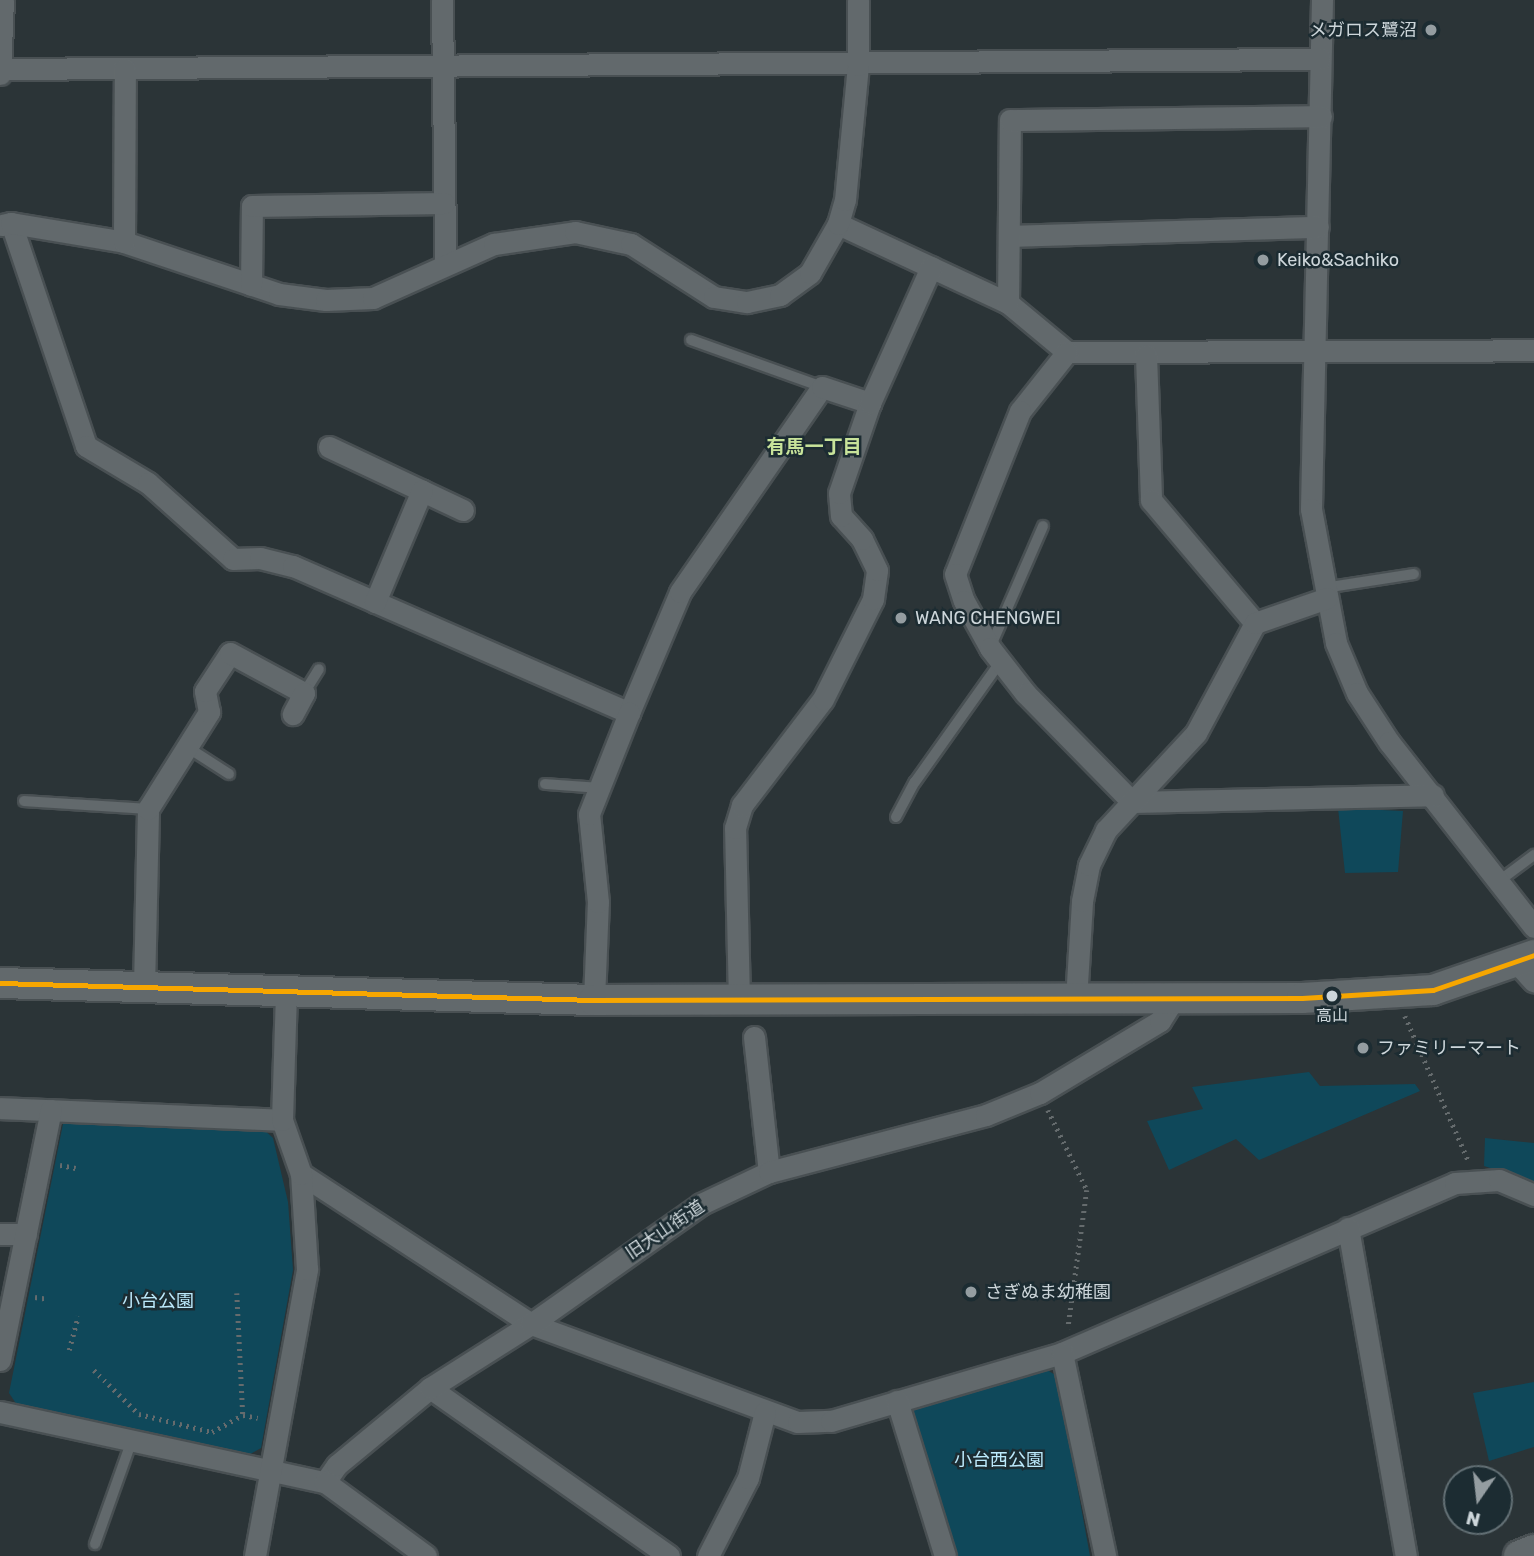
<!DOCTYPE html>
<html>
<head>
<meta charset="utf-8">
<style>
  body { margin:0 }
  #map { position:relative; width:1534px; height:1556px; overflow:hidden; background:#2b3437; font-family:Rubik,"Noto Sans JP",sans-serif }
  div>[style] { position:absolute }
  .green>* { inset:0; background:#0f485a }
  .path>* { height:4.5px; margin-top:-2.25px; transform-origin:0; background:repeating-linear-gradient(90deg,#656b6d 0 2px,transparent 0 7px) }
  .roads { filter:drop-shadow(2px 0 #495053) drop-shadow(-2px 0 #495053) drop-shadow(0 2px #495053) drop-shadow(0 -2px #495053) }
  .lane>* { height:10px; margin:-5px; padding:0 5px; transform-origin:5px; border-radius:5px; background:#62696c }
  .street>* { height:21px; margin:-10.5px; padding:0 10.5px; transform-origin:10.5px; border-radius:10.5px; background:#62696c }
  .secondary>* { height:30px; margin:-15px; padding:0 15px; transform-origin:15px; border-radius:15px; background:#62696c }
  .bus-1>* { height:5px; margin:-2.5px; padding:0 2.5px; transform-origin:2.5px; border-radius:2.5px; background:#f7a600 }
  .dots>* { width:19px; height:19px; translate:-50% -50%; box-sizing:border-box; border:4px solid #1c2c32; border-radius:50% }
  span { translate:-50% -50%; white-space:nowrap; text-align:center; line-height:1.15; -webkit-text-stroke:5px #1c2c32; paint-order:stroke }
  .bus-label { font-size:16px; color:#cdd6da }
  .poi-label { font-size:18px; color:#cdd6da }
  .right { translate:-100% -50%; text-align:right }
  .left { translate:0 -50%; text-align:left }
  .street-label { font-size:18px; color:#cdd6da }
  .park-label { font-size:18px; color:#bce9fb }
  .neighbourhood-label { font-size:19px; color:#c8e39a; font-weight:700 }
  .north { position:absolute; left:1443px; top:1465px; width:70px; height:70px; box-sizing:border-box; background:#1c2c32; border:2px solid #637075; border-radius:50%; rotate:194deg; font-size:19px; font-weight:700; line-height:28px; text-align:center; color:#cdd6da }
  .north::after { content:''; display:block; margin:auto; width:24px; height:32px; background:#949da1; clip-path:polygon(50% 0,100% 100%,50% 72%,0 100%) }
</style>
</head>
<body>
<div id="map">
  <div class="green">
    <div style="clip-path:polygon(1338px 808px,1403px 811px,1398px 872px,1345px 873px)"></div>
    <div style="clip-path:polygon(1309px 1072px,1320px 1086px,1415px 1084px,1420px 1091px,1259px 1160px,1236px 1139px,1169px 1170px,1147px 1121px,1203px 1109px,1192px 1087px)"></div>
    <div style="clip-path:polygon(73px 1118px,260px 1126px,273px 1138px,288px 1202px,293px 1270px,261px 1448px,247px 1456px,17px 1405px,9px 1393px,63px 1124px)"></div>
    <div style="clip-path:polygon(1485px 1138px,1534px 1143px,1534px 1182px,1484px 1166px)"></div>
    <div style="clip-path:polygon(1042px 1367px,1057px 1376px,1090px 1556px,953px 1556px,910px 1421px,913px 1409px)"></div>
    <div style="clip-path:polygon(1534px 1382px,1534px 1447px,1489px 1461px,1473px 1393px)"></div>
  </div>
  <div class="path">
    <div style="left:1405px;top:1016px;width:159px;rotate:66.3deg"></div>
    <div style="left:1048px;top:1110px;width:89px;rotate:64deg"></div>
    <div style="left:1087px;top:1190px;width:140px;rotate:97.8deg"></div>
    <div style="left:60px;top:1165px;width:16px;rotate:11deg"></div>
    <div style="left:237px;top:1293px;width:122px;rotate:87.2deg"></div>
    <div style="left:35px;top:1297px;width:13px;rotate:9deg"></div>
    <div style="left:69px;top:1350px;width:35px;rotate:-75deg"></div>
    <div style="left:94px;top:1370px;width:63px;rotate:44.4deg"></div>
    <div style="left:139px;top:1414px;width:75px;rotate:13.9deg"></div>
    <div style="left:212px;top:1432px;width:35px;rotate:-29deg"></div>
    <div style="left:243px;top:1415px;width:15px;rotate:11deg"></div>
  </div>
  <div class="roads">
    <div class="lane">
      <div style="left:691px;top:340px;width:139px;rotate:19.7deg"></div>
      <div style="left:1324px;top:588px;width:91px;rotate:-8.8deg"></div>
      <div style="left:990px;top:648px;width:133px;rotate:-66.5deg"></div>
      <div style="left:304px;top:693px;width:28px;rotate:-58deg"></div>
      <div style="left:187px;top:747px;width:50px;rotate:32.7deg"></div>
      <div style="left:545px;top:784px;width:54px;rotate:4.2deg"></div>
      <div style="left:24px;top:801px;width:124px;rotate:3.7deg"></div>
      <div style="left:896px;top:817px;width:40px;rotate:-62deg"></div>
      <div style="left:915px;top:782px;width:148px;rotate:-54.6deg"></div>
      <div style="left:1499px;top:881px;width:44px;rotate:-36.6deg"></div>
      <div style="left:95px;top:1544px;width:110px;rotate:-70.4deg"></div>
    </div>
    <div class="street">
      <div style="left:442px;top:0;width:263px;rotate:89.3deg"></div>
      <div style="left:1322px;top:0;width:509px;rotate:91.24deg"></div>
      <div style="left:1311px;top:509px;width:136px;rotate:79.4deg"></div>
      <div style="left:1336px;top:643px;width:54px;rotate:67.2deg"></div>
      <div style="left:1357px;top:693px;width:59px;rotate:56.9deg"></div>
      <div style="left:1389px;top:742px;width:235px;rotate:51.9deg"></div>
      <div style="left:3px;top:69px;width:1317px;rotate:-0.44deg"></div>
      <div style="left:0;top:74px;width:74px;rotate:-87.7deg"></div>
      <div style="left:11px;top:223px;width:235px;rotate:71.4deg"></div>
      <div style="left:86px;top:446px;width:72px;rotate:30.8deg"></div>
      <div style="left:148px;top:483px;width:114px;rotate:41.8deg"></div>
      <div style="left:233px;top:559px;width:27px;rotate:-2deg"></div>
      <div style="left:260px;top:558px;width:34px;rotate:14deg"></div>
      <div style="left:293px;top:566px;width:367px;rotate:23.6deg"></div>
      <div style="left:629px;top:713px;width:131px;rotate:-67.1deg"></div>
      <div style="left:680px;top:592px;width:249px;rotate:-55.3deg"></div>
      <div style="left:822px;top:387px;width:51px;rotate:18.4deg"></div>
      <div style="left:838px;top:224px;width:187px;rotate:24.9deg"></div>
      <div style="left:1008px;top:303px;width:77px;rotate:39.7deg"></div>
      <div style="left:1067px;top:352px;width:467px;rotate:-0.2deg"></div>
      <div style="left:2px;top:225px;width:9px;rotate:-13deg"></div>
      <div style="left:11px;top:223px;width:115px;rotate:9.5deg"></div>
      <div style="left:124px;top:242px;width:163px;rotate:18.5deg"></div>
      <div style="left:279px;top:294px;width:47px;rotate:7.3deg"></div>
      <div style="left:326px;top:300px;width:47px;rotate:-2.4deg"></div>
      <div style="left:373px;top:298px;width:133px;rotate:-24.1deg"></div>
      <div style="left:494px;top:244px;width:82px;rotate:-8.4deg"></div>
      <div style="left:575px;top:232px;width:57px;rotate:12.1deg"></div>
      <div style="left:631px;top:244px;width:98px;rotate:32.6deg"></div>
      <div style="left:714px;top:297px;width:33px;rotate:9deg"></div>
      <div style="left:747px;top:302px;width:34px;rotate:-12deg"></div>
      <div style="left:780px;top:295px;width:37px;rotate:-36deg"></div>
      <div style="left:810px;top:273px;width:56px;rotate:-60.3deg"></div>
      <div style="left:838px;top:224px;width:25px;rotate:-74deg"></div>
      <div style="left:845px;top:200px;width:136px;rotate:-84.5deg"></div>
      <div style="left:858px;top:65px;width:65px;rotate:-90deg"></div>
      <div style="left:1009px;top:236px;width:309px;rotate:-1.7deg"></div>
      <div style="left:124px;top:242px;width:173px;rotate:-89.7deg"></div>
      <div style="left:251px;top:285px;width:79px;rotate:-89.3deg"></div>
      <div style="left:252px;top:206px;width:192px;rotate:-0.9deg"></div>
      <div style="left:1008px;top:303px;width:183px;rotate:-89.4deg"></div>
      <div style="left:1010px;top:120px;width:311px;rotate:-0.7deg"></div>
      <div style="left:1067px;top:352px;width:75px;rotate:128.5deg"></div>
      <div style="left:1020px;top:411px;width:175px;rotate:111.7deg"></div>
      <div style="left:955px;top:574px;width:28px;rotate:72deg"></div>
      <div style="left:964px;top:601px;width:54px;rotate:61deg"></div>
      <div style="left:990px;top:648px;width:58px;rotate:52deg"></div>
      <div style="left:1026px;top:694px;width:151px;rotate:45.5deg"></div>
      <div style="left:1132px;top:802px;width:301px;rotate:-1.3deg"></div>
      <div style="left:1146px;top:355px;width:145px;rotate:88deg"></div>
      <div style="left:1151px;top:500px;width:161px;rotate:49.8deg"></div>
      <div style="left:329px;top:447px;width:148px;rotate:25.2deg"></div>
      <div style="left:375px;top:602px;width:121px;rotate:-67.2deg"></div>
      <div style="left:1517px;top:963px;width:25px;rotate:48deg"></div>
      <div style="left:144px;top:987px;width:178px;rotate:-88.7deg"></div>
      <div style="left:148px;top:809px;width:115px;rotate:-57.8deg"></div>
      <div style="left:209px;top:712px;width:21px;rotate:-101deg"></div>
      <div style="left:205px;top:691px;width:45px;rotate:-56.7deg"></div>
      <div style="left:230px;top:653px;width:84px;rotate:28.4deg"></div>
      <div style="left:304px;top:693px;width:24px;rotate:118deg"></div>
      <div style="left:594px;top:1000px;width:98px;rotate:-87.7deg"></div>
      <div style="left:598px;top:902px;width:88px;rotate:-95.8deg"></div>
      <div style="left:589px;top:814px;width:109px;rotate:-68.4deg"></div>
      <div style="left:1076px;top:1000px;width:99px;rotate:-86.5deg"></div>
      <div style="left:1082px;top:901px;width:37px;rotate:-79deg"></div>
      <div style="left:1089px;top:865px;width:39px;rotate:-64deg"></div>
      <div style="left:1106px;top:830px;width:132px;rotate:-47.1deg"></div>
      <div style="left:1196px;top:733px;width:125px;rotate:-61.8deg"></div>
      <div style="left:1255px;top:623px;width:76px;rotate:-19.1deg"></div>
      <div style="left:739px;top:1001px;width:173px;rotate:-91.3deg"></div>
      <div style="left:735px;top:828px;width:24px;rotate:-73deg"></div>
      <div style="left:742px;top:805px;width:133px;rotate:-52.6deg"></div>
      <div style="left:823px;top:699px;width:112px;rotate:-63.4deg"></div>
      <div style="left:873px;top:599px;width:29px;rotate:-82deg"></div>
      <div style="left:877px;top:570px;width:34px;rotate:-116deg"></div>
      <div style="left:862px;top:539px;width:31px;rotate:-132deg"></div>
      <div style="left:841px;top:516px;width:23px;rotate:-95deg"></div>
      <div style="left:839px;top:493px;width:95px;rotate:-71deg"></div>
      <div style="left:870px;top:403px;width:149px;rotate:-65.8deg"></div>
      <div style="left:754px;top:1037px;width:136px;rotate:83.7deg"></div>
      <div style="left:0;top:1108px;width:282px;rotate:2.4deg"></div>
      <div style="left:301px;top:1174px;width:275px;rotate:33.1deg"></div>
      <div style="left:531px;top:1324px;width:284px;rotate:20.2deg"></div>
      <div style="left:798px;top:1422px;width:33px;rotate:-2deg"></div>
      <div style="left:831px;top:1421px;width:241px;rotate:-16.4deg"></div>
      <div style="left:1062px;top:1353px;width:428px;rotate:-23.4deg"></div>
      <div style="left:1455px;top:1183px;width:44px;rotate:-3.9deg"></div>
      <div style="left:1499px;top:1180px;width:38px;rotate:23deg"></div>
      <div style="left:1348px;top:1228px;width:333px;rotate:80deg"></div>
      <div style="left:0;top:1234px;width:26px"></div>
      <div style="left:1062px;top:1353px;width:208px;rotate:78deg"></div>
      <div style="left:0;top:1360px;width:255px;rotate:-78.5deg"></div>
      <div style="left:430px;top:1388px;width:292px;rotate:35.1deg"></div>
      <div style="left:897px;top:1401px;width:162px;rotate:72.8deg"></div>
      <div style="left:0;top:1412px;width:332px;rotate:12.2deg"></div>
      <div style="left:325px;top:1482px;width:21px;rotate:-55deg"></div>
      <div style="left:337px;top:1465px;width:121px;rotate:-39.6deg"></div>
      <div style="left:430px;top:1388px;width:120px;rotate:-32.4deg"></div>
      <div style="left:531px;top:1324px;width:208px;rotate:-35.2deg"></div>
      <div style="left:701px;top:1204px;width:75px;rotate:-25.2deg"></div>
      <div style="left:769px;top:1172px;width:224px;rotate:-14.7deg"></div>
      <div style="left:986px;top:1115px;width:58px;rotate:-22.2deg"></div>
      <div style="left:1040px;top:1093px;width:140px;rotate:-31deg"></div>
      <div style="left:1160px;top:1021px;width:26px;rotate:-58deg"></div>
      <div style="left:325px;top:1482px;width:125px;rotate:36.2deg"></div>
      <div style="left:255px;top:1556px;width:292px;rotate:-79.7deg"></div>
      <div style="left:307px;top:1269px;width:95px;rotate:-93.6deg"></div>
      <div style="left:301px;top:1174px;width:57px;rotate:-109.4deg"></div>
      <div style="left:282px;top:1120px;width:127px;rotate:-88.2deg"></div>
      <div style="left:708px;top:1556px;width:88px;rotate:-62.9deg"></div>
      <div style="left:748px;top:1478px;width:68px;rotate:-75.6deg"></div>
    </div>
    <div class="secondary">
      <div style="left:0;top:983px;width:594px;rotate:1.64deg"></div>
      <div style="left:594px;top:1000px;width:708px;rotate:-0.16deg"></div>
      <div style="left:1302px;top:998px;width:131px;rotate:-3.5deg"></div>
      <div style="left:1433px;top:990px;width:107px;rotate:-19.1deg"></div>
      <div style="left:1519px;top:1556px;width:16px;rotate:-22deg"></div>
    </div>
  </div>
  <div class="bus-1">
    <div style="left:0;top:983px;width:594px;rotate:1.64deg"></div>
    <div style="left:594px;top:1000px;width:708px;rotate:-0.16deg"></div>
    <div style="left:1302px;top:998px;width:131px;rotate:-3.5deg"></div>
    <div style="left:1433px;top:990px;width:107px;rotate:-19.1deg"></div>
  </div>
  <div class="dots">
    <div style="left:1431px;top:30px;background:#949da1"></div>
    <div style="left:1263px;top:260px;background:#949da1"></div>
    <div style="left:901px;top:618px;background:#949da1"></div>
    <div style="left:1332px;top:996px;background:#cdd6da"></div>
    <div style="left:1363px;top:1048px;background:#949da1"></div>
    <div style="left:971px;top:1292px;background:#949da1"></div>
  </div>
  <div class="bus-label">
    <span style="left:1332px;top:1016px">高山</span>
  </div>
  <div class="poi-label">
    <span class="right" style="left:1417px;top:30px">メガロス鷺沼</span>
    <span class="left" style="left:1277px;top:260px">Keiko&amp;Sachiko</span>
    <span class="left" style="left:915px;top:618px">WANG CHENGWEI</span>
    <span class="left" style="left:1377px;top:1048px">ファミリーマート</span>
    <span class="left" style="left:985px;top:1292px">さぎぬま幼稚園</span>
  </div>
  <div class="street-label">
    <span style="left:665px;top:1230px;rotate:-34deg">旧大山街道</span>
  </div>
  <div class="park-label">
    <span style="left:158px;top:1301px">小台公園</span>
    <span style="left:999px;top:1460px">小台西公園</span>
  </div>
  <div class="neighbourhood-label">
    <span style="left:814px;top:447px">有馬一丁目</span>
  </div>
  <div class="north">N</div>
</div>
</body>
</html>
